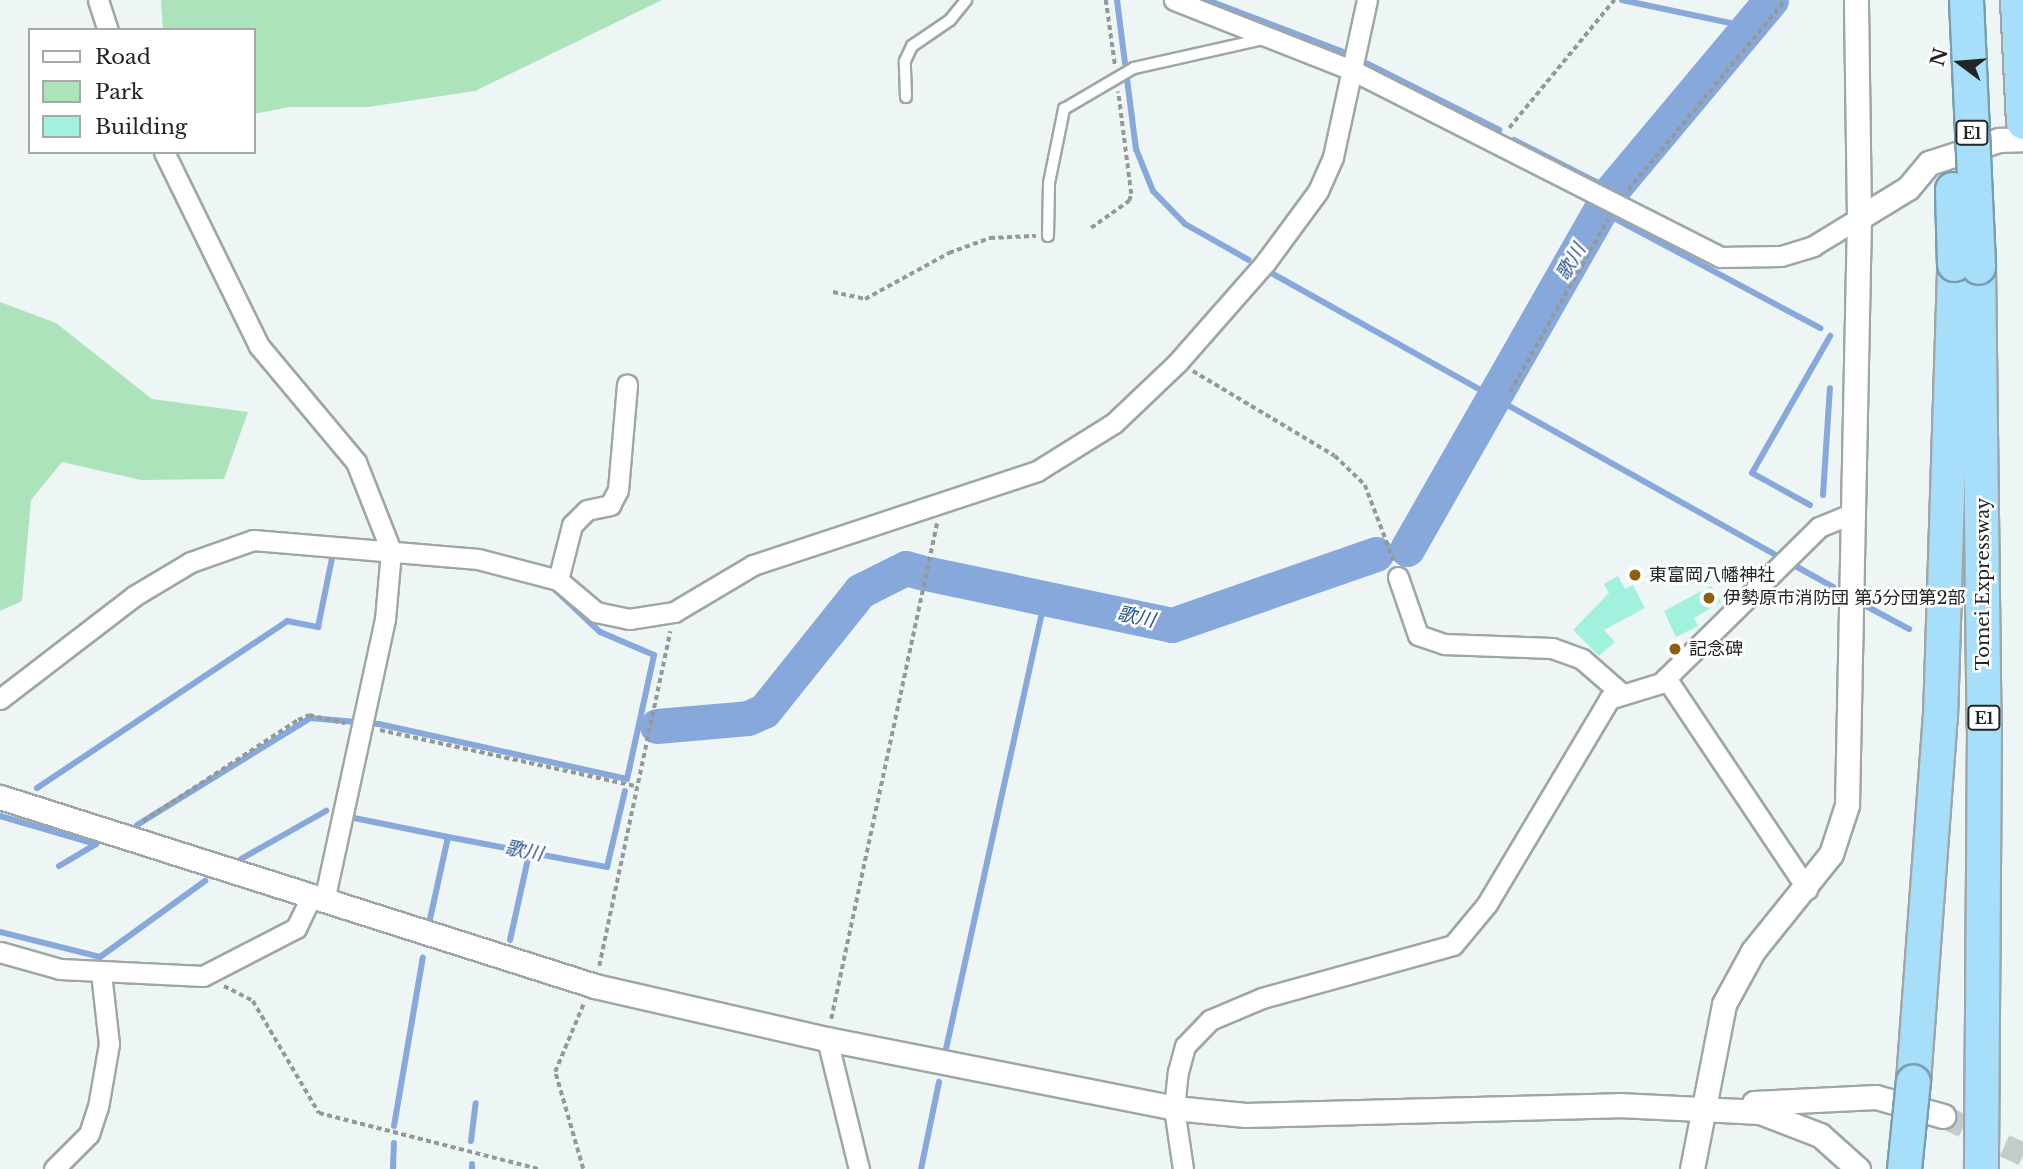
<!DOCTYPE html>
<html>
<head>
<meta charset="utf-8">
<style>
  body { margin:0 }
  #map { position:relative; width:2023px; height:1169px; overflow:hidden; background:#edf5f5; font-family:"Libre Baskerville","Noto Sans JP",serif }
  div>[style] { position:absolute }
  .green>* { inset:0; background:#ade3bb }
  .stream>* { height:6px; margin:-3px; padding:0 3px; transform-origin:3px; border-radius:3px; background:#87a8da }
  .river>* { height:35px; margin:-17.5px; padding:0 17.5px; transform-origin:17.5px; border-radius:17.5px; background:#87a8da }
  .building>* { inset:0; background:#a2f1df }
  .tertiary-tunnel>* { height:23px; margin-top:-11.5px; transform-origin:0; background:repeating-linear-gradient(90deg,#c4cbcb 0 23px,transparent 0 34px) }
  .path>* { height:3.5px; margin-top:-1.75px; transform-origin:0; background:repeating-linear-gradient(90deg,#939999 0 5px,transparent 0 8.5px) }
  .roads { filter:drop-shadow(2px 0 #9fa6a7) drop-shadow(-2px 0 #9fa6a7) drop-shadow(0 2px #9fa6a7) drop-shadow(0 -2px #9fa6a7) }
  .service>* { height:10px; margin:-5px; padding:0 5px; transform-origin:5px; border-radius:5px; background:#fff }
  .minor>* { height:19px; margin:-9.5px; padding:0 9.5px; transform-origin:9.5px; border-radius:9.5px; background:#fff }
  .tertiary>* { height:23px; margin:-11.5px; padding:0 11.5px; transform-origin:11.5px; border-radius:11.5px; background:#fff }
  .motorway>* { height:33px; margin:-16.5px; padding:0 16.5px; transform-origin:16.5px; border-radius:16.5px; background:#a7defa }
  .bridges { filter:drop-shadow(2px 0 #789daf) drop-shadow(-2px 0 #789daf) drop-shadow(0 2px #789daf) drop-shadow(0 -2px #789daf) }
  .motorway-bridge>* { height:33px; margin:-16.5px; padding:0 16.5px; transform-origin:16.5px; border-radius:16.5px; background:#a7defa }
  .dots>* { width:19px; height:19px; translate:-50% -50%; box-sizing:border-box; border:4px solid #fff; border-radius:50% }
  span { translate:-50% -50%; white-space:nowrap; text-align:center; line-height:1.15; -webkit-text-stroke:5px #fff; paint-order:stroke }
  .shield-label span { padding:2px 5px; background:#fff; border:2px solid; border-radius:5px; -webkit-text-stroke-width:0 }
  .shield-label { font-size:16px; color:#222525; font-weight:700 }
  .poi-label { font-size:18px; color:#222525 }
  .left { translate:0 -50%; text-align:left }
  .street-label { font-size:18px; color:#222525 }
  .water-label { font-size:19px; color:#27518e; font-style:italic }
  .legend { position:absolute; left:28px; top:28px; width:228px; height:126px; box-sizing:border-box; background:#fff; border:2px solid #a7a8a8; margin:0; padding:9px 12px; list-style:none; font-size:21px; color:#222525 }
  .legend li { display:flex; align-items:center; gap:14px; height:35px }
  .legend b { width:35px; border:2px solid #a7a8a8 }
  .north { position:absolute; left:1925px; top:28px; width:70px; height:70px; -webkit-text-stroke:5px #fff; paint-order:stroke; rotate:286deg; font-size:19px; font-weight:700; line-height:28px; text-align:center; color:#222525 }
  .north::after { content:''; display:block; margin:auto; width:24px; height:32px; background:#222525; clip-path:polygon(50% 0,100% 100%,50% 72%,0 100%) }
</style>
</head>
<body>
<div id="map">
  <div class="green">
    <div style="clip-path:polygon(161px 0,662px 0,475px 91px,368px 107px,289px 107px,254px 114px,254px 30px,163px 30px)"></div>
    <div style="clip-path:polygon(0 302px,56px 323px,152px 399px,248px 412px,224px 479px,141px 480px,62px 462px,31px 500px,22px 601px,0 611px)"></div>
  </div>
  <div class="stream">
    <div style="left:1117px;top:0;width:64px;rotate:82.8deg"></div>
    <div style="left:1207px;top:0;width:146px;rotate:20.9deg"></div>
    <div style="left:1622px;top:0;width:130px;rotate:12deg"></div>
    <div style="left:1368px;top:64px;width:147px;rotate:26.7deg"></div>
    <div style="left:1127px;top:79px;width:71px;rotate:82.7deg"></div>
    <div style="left:1136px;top:149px;width:45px;rotate:68deg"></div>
    <div style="left:1153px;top:191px;width:46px;rotate:45.9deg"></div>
    <div style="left:1185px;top:224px;width:73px;rotate:29.4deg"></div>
    <div style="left:1514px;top:140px;width:110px;rotate:27deg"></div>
    <div style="left:1614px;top:218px;width:234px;rotate:28.1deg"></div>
    <div style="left:1266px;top:270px;width:650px;rotate:29.21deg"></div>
    <div style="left:1823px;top:495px;width:107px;rotate:-86.3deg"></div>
    <div style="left:1810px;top:505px;width:66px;rotate:-151.1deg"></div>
    <div style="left:1752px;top:473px;width:158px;rotate:-60.3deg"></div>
    <div style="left:1866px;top:606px;width:49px;rotate:28.1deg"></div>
    <div style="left:37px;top:788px;width:301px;rotate:-33.7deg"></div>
    <div style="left:287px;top:621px;width:32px;rotate:11deg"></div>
    <div style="left:318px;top:627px;width:76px;rotate:-78.5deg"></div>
    <div style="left:0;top:816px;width:100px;rotate:16.3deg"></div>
    <div style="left:354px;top:818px;width:96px;rotate:11.4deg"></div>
    <div style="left:137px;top:825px;width:203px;rotate:-31.7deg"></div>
    <div style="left:310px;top:718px;width:69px;rotate:5deg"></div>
    <div style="left:379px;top:724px;width:254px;rotate:12.5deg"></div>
    <div style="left:627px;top:779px;width:127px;rotate:-77.7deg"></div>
    <div style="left:654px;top:655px;width:59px;rotate:-156.9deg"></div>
    <div style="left:600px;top:632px;width:67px;rotate:-136.8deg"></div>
    <div style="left:241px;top:859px;width:98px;rotate:-29.5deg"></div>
    <div style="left:59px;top:866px;width:43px;rotate:-30.7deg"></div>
    <div style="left:430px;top:919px;width:84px;rotate:-77.6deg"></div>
    <div style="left:448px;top:837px;width:162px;rotate:10.7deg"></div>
    <div style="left:607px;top:867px;width:78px;rotate:-76.7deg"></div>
    <div style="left:0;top:932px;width:103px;rotate:14deg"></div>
    <div style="left:100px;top:957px;width:130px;rotate:-35.9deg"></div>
    <div style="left:510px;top:940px;width:88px;rotate:-77.5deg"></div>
    <div style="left:946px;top:1049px;width:462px;rotate:-77.6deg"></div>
    <div style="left:394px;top:1126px;width:171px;rotate:-80.3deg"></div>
    <div style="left:471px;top:1141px;width:38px;rotate:-83deg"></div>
    <div style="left:393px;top:1169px;width:26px;rotate:-88deg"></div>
    <div style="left:472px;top:1169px;width:5px;rotate:-90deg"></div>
    <div style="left:921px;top:1169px;width:89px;rotate:-78.3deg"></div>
  </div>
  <div class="river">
    <div style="left:1407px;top:549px;width:413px;rotate:-60.3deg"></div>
    <div style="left:1612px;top:190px;width:248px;rotate:-50.1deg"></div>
    <div style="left:930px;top:574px;width:247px;rotate:11.9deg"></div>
    <div style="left:1172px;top:625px;width:216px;rotate:-19.2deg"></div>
    <div style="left:657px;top:726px;width:91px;rotate:-5deg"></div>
    <div style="left:748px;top:718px;width:17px;rotate:-24deg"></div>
    <div style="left:764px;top:711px;width:154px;rotate:-51.3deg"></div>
    <div style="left:860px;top:591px;width:51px;rotate:-26.6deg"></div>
    <div style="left:906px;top:568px;width:15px;rotate:16deg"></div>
  </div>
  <div class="building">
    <div style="clip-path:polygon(1618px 576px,1625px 589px,1633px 585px,1645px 608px,1604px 630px,1615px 642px,1599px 656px,1573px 630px,1609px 593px,1604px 584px)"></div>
    <div style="clip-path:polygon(1711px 586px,1721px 602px,1694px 618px,1698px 626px,1676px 637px,1664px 611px)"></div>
  </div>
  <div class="tertiary-tunnel">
    <div style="left:1943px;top:1116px;width:89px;rotate:25.4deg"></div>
  </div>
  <div class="path">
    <div style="left:1106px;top:0;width:65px;rotate:82deg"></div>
    <div style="left:1509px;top:128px;width:166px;rotate:-50.6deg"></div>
    <div style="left:1628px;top:190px;width:246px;rotate:-50.4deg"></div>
    <div style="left:1091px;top:228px;width:47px;rotate:-35.4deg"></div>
    <div style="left:1129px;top:201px;width:7px;rotate:-74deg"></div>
    <div style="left:1131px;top:194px;width:103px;rotate:-97.3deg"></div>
    <div style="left:833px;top:292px;width:33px;rotate:12deg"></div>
    <div style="left:865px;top:299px;width:96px;rotate:-28.7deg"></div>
    <div style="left:949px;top:253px;width:44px;rotate:-20.1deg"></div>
    <div style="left:990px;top:238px;width:46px;rotate:-2.5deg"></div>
    <div style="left:1193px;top:371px;width:165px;rotate:30.9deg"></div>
    <div style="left:1335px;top:456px;width:42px;rotate:44deg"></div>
    <div style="left:1365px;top:485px;width:81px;rotate:69.1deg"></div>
    <div style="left:1510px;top:392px;width:199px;rotate:-60.5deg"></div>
    <div style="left:380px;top:730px;width:260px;rotate:12.4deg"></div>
    <div style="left:143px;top:821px;width:185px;rotate:-33.1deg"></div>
    <div style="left:298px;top:720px;width:12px;rotate:-24deg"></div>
    <div style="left:309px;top:715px;width:37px;rotate:13deg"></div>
    <div style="left:599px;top:966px;width:342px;rotate:-78deg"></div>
    <div style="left:224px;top:986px;width:33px;rotate:27deg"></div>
    <div style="left:253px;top:1001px;width:130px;rotate:59.5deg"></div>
    <div style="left:319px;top:1113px;width:226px;rotate:14.3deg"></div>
    <div style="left:831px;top:1019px;width:507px;rotate:-77.94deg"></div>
    <div style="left:583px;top:1169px;width:101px;rotate:-106.1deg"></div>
    <div style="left:555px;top:1072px;width:73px;rotate:-67.3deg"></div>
  </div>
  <div class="roads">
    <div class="service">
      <div style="left:906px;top:97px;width:36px;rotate:-92deg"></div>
      <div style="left:905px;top:61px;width:17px;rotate:-65deg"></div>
      <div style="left:912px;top:46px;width:46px;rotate:-34.4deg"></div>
      <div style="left:950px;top:20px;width:26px;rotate:-51deg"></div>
      <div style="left:1048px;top:236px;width:53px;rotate:-88.9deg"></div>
      <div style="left:1049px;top:183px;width:76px;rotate:-78.5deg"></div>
      <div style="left:1064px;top:109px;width:81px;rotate:-30.4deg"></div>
      <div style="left:1134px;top:68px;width:133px;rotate:-12.6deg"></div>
    </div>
    <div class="minor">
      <div style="left:98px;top:0;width:32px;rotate:72deg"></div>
      <div style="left:1174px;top:0;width:191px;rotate:21.5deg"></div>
      <div style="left:1352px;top:70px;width:413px;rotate:26.9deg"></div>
      <div style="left:1720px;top:257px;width:61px;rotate:-0.9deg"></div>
      <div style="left:1781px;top:256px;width:34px;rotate:-17deg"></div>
      <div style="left:1813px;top:246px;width:54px;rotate:-31.3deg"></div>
      <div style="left:164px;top:152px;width:216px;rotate:63.9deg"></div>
      <div style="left:259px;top:346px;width:151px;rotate:50.1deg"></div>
      <div style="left:356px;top:462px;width:96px;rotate:68.5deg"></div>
      <div style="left:391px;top:551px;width:68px;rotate:95deg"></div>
      <div style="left:385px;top:619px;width:289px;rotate:102.2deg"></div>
      <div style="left:1398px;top:577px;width:61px;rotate:71deg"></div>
      <div style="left:1418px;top:635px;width:28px;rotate:19deg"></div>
      <div style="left:1444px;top:644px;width:108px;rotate:2.1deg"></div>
      <div style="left:1552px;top:648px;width:32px;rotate:20deg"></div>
      <div style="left:1582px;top:659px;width:52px;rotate:41.1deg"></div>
      <div style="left:558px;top:580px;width:57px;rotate:-75.7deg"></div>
      <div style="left:572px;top:525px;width:21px;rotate:-45deg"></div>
      <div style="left:587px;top:510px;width:24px;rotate:-12deg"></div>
      <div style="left:610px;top:505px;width:17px;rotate:-62deg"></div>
      <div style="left:618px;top:490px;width:106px;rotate:-85.1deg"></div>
      <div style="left:1666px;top:678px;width:254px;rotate:56.2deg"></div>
      <div style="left:0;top:699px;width:169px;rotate:-37.5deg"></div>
      <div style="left:134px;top:596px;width:66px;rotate:-30.8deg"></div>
      <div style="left:191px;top:562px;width:66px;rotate:-19.5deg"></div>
      <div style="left:253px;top:540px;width:226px;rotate:4.8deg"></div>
      <div style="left:478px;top:559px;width:83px;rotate:14.7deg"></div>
      <div style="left:558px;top:580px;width:50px;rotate:40.1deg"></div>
      <div style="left:596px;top:612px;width:34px;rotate:12deg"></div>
      <div style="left:629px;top:619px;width:46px;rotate:-8.8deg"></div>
      <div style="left:674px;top:612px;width:92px;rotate:-30.7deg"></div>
      <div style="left:753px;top:565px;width:299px;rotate:-18.3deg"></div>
      <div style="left:1037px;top:471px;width:91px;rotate:-31.9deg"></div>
      <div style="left:1114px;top:423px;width:88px;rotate:-43.6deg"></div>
      <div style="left:1178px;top:362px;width:132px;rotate:-48.7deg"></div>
      <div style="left:1265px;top:263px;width:89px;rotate:-53.6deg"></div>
      <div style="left:1318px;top:191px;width:37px;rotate:-66deg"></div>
      <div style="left:1333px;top:157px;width:161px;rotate:-77.8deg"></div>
      <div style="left:0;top:952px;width:62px;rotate:15.8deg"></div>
      <div style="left:60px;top:969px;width:143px;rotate:2.8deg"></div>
      <div style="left:203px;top:976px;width:105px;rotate:-27.3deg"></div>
      <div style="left:296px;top:928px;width:34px;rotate:-64deg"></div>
      <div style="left:827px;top:1039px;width:134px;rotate:76.2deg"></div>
      <div style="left:54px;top:1169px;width:49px;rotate:-45deg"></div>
      <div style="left:89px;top:1134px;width:28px;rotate:-72deg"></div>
      <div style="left:98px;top:1107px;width:64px;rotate:-80.1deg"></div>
      <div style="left:109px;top:1044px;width:71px;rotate:-96.4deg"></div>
      <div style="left:1183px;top:1169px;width:62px;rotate:-98.4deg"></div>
      <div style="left:1174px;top:1108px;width:36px;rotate:-84deg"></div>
      <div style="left:1178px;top:1072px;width:27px;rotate:-75deg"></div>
      <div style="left:1185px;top:1046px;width:36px;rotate:-46deg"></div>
      <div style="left:1210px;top:1020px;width:56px;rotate:-22.9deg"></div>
      <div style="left:1262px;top:998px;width:198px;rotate:-15.5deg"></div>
      <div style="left:1453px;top:945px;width:53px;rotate:-50.3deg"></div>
      <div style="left:1487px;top:904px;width:239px;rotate:-59.2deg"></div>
      <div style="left:1609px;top:699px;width:54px;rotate:-17.1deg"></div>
      <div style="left:1661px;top:683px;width:222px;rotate:-44.6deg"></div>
      <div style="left:1819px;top:527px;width:37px;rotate:-22deg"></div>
    </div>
    <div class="tertiary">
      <div style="left:1859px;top:218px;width:57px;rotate:-31.5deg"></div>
      <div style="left:1908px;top:188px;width:33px;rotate:-50deg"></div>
      <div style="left:1929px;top:163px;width:74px;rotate:-18.2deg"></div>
      <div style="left:1999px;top:140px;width:24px;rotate:-2deg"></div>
      <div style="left:0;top:797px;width:624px;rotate:17.62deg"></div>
      <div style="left:595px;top:986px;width:238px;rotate:12.9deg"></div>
      <div style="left:827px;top:1039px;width:354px;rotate:11.2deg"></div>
      <div style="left:1174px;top:1108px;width:72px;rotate:5.6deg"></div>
      <div style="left:1246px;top:1115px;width:372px;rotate:-1.5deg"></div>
      <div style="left:1618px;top:1105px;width:142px;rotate:2.8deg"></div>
      <div style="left:1760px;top:1112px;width:64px;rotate:21deg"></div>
      <div style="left:1820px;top:1135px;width:51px;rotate:41.8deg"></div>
      <div style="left:1754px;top:1103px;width:122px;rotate:-2.8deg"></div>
      <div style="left:1876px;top:1097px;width:70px;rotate:15.8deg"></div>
      <div style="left:1692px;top:1169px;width:168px;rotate:-79deg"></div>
      <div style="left:1724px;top:1004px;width:60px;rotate:-61.3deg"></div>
      <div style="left:1753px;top:951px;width:124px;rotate:-51.2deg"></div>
      <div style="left:1831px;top:854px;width:52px;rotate:-71.9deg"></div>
      <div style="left:1847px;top:805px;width:587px;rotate:-88.83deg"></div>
      <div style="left:1859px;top:218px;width:218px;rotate:-90.8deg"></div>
    </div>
    <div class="motorway">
      <div style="left:2017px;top:0;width:122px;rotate:87.2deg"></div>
      <div style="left:1978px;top:267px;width:459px;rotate:89.3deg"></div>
      <div style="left:1984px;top:726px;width:443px;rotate:90.4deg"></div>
      <div style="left:1913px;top:1081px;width:365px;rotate:-85.8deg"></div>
      <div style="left:1940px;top:717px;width:453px;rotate:-88.2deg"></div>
    </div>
  </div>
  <div class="bridges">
    <div class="motorway-bridge">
      <div style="left:1966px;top:0;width:267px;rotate:87.4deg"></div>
      <div style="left:1952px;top:189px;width:75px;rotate:88.5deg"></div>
      <div style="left:1904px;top:1169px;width:88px;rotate:-84.2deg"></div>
    </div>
  </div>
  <div class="dots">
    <div style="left:1635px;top:575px;background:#905f0d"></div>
    <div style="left:1709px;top:598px;background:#905f0d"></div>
    <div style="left:1675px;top:649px;background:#905f0d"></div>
  </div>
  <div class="shield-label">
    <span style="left:1972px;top:133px">E1</span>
    <span style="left:1984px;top:718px">E1</span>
  </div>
  <div class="poi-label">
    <span class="left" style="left:1649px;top:575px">東富岡八幡神社</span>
    <span class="left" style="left:1723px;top:598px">伊勢原市消防団 第5分団第2部</span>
    <span class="left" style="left:1689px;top:649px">記念碑</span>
  </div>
  <div class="street-label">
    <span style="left:1983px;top:584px;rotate:-90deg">Tomei Expressway</span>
  </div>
  <div class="water-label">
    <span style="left:1571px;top:262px;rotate:-60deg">歌川</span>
    <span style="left:1136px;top:617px;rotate:12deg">歌川</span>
    <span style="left:524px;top:851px;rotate:11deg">歌川</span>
  </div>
  <ul class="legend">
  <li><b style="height:9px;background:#fff"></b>Road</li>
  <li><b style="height:19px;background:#ade3bb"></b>Park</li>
  <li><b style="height:19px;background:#a2f1df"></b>Building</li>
  </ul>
  <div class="north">N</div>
</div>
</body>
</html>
